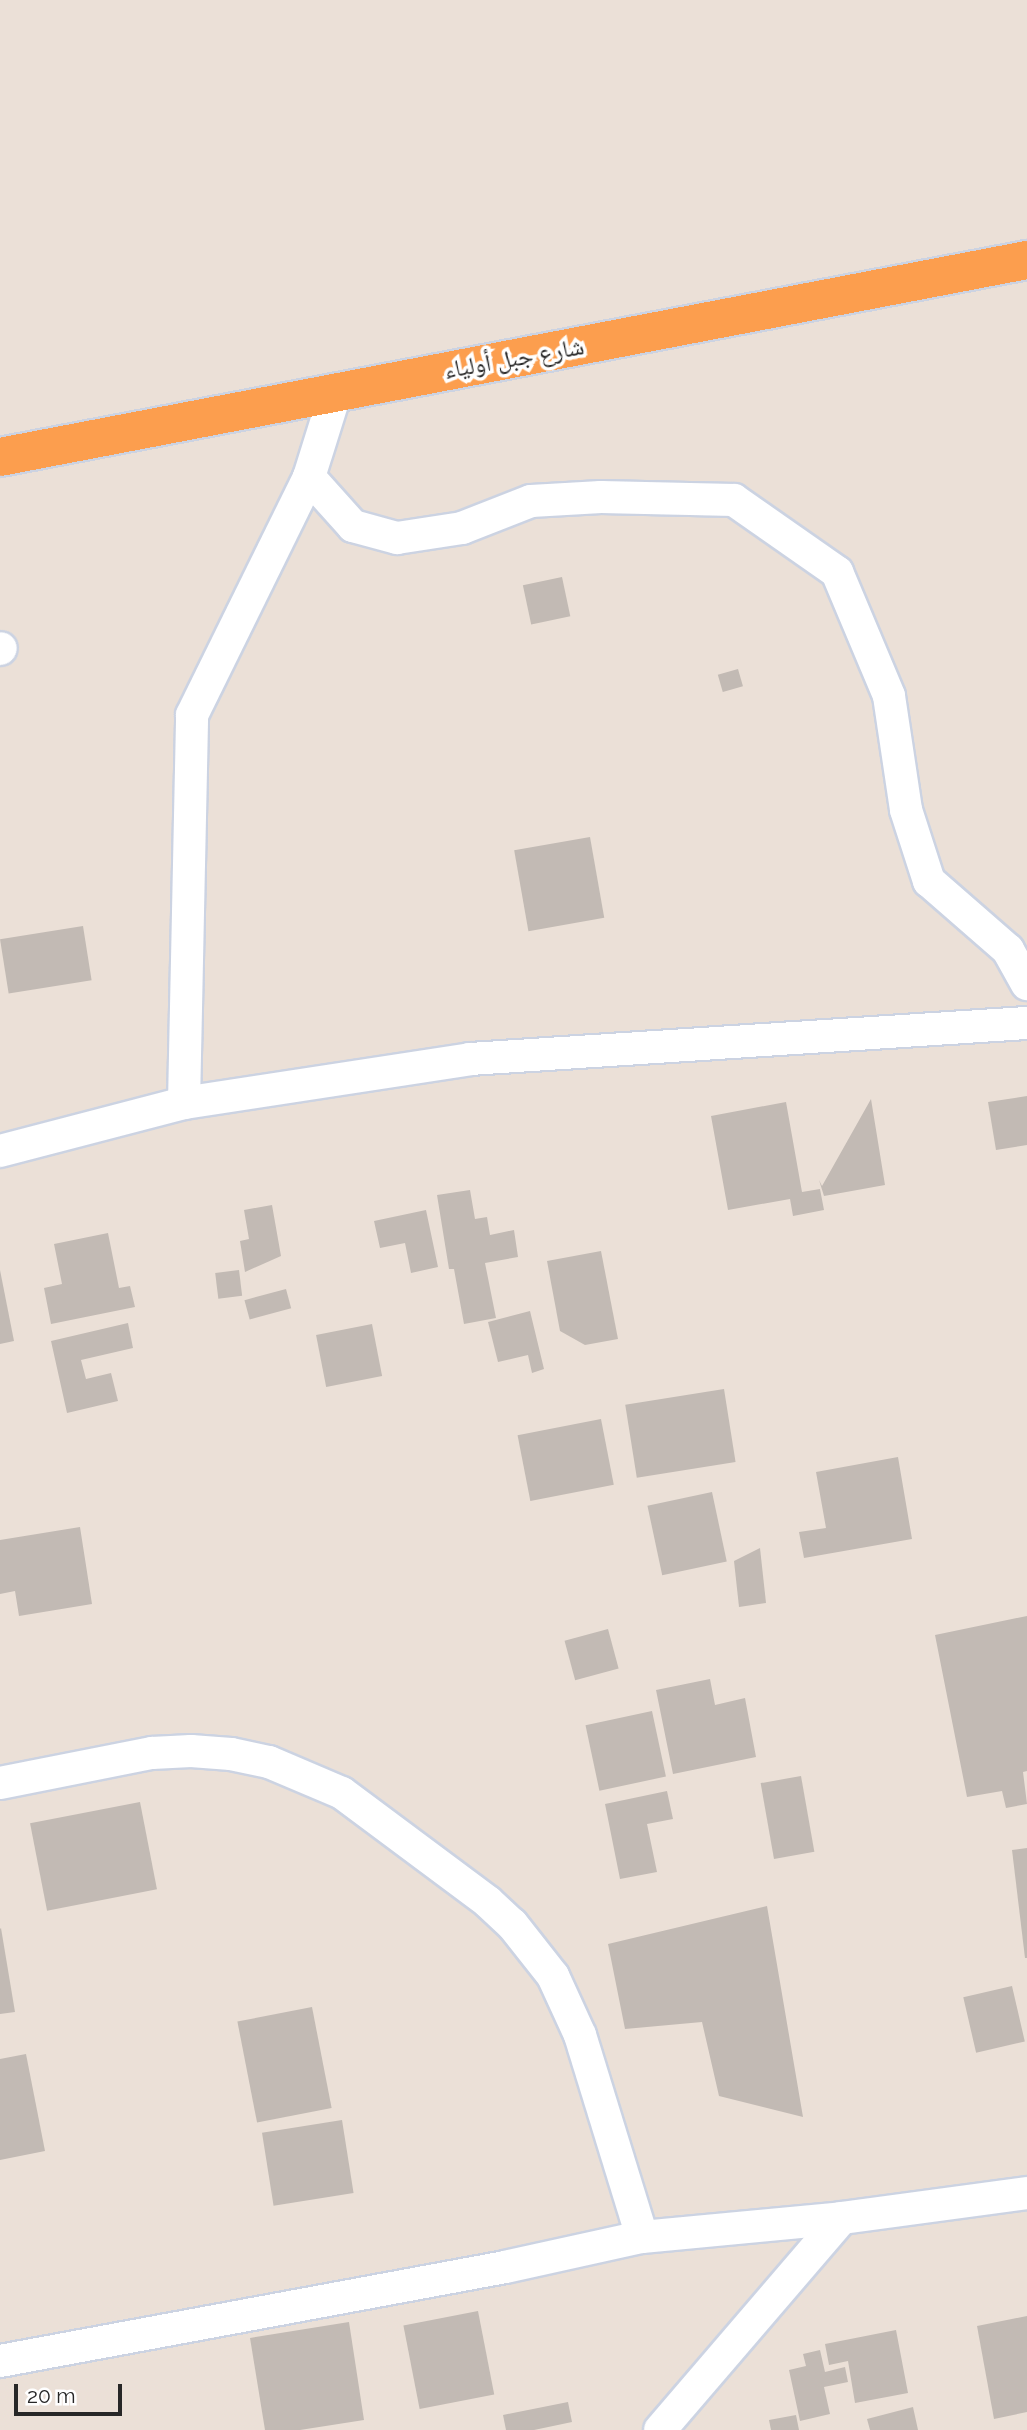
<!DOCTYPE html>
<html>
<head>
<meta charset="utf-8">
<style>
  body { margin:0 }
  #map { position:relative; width:1027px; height:2430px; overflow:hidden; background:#ebe0d7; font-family:Raleway,"Noto Naskh Arabic",sans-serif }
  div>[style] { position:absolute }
  .building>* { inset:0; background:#c2bab4; transform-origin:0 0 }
  .roads { filter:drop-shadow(2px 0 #ccd3e2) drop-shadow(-2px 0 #ccd3e2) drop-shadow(0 2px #ccd3e2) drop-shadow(0 -2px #ccd3e2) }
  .minor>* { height:32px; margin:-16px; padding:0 16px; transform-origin:16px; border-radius:16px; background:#fff }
  .trunk>* { height:38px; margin:-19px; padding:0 19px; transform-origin:19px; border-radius:19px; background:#fc9e4e }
  span { translate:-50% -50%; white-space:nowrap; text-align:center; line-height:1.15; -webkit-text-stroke:7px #fff; paint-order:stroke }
  .street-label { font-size:24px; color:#272727 }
  .scale { position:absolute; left:14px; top:2384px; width:108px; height:32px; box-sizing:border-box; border:4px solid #272727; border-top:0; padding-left:9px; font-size:21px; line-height:24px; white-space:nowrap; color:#272727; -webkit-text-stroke:5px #fff; paint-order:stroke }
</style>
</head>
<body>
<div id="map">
  <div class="building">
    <div style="left:562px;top:577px;width:40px;height:40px;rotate:78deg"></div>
    <div style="left:738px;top:669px;width:18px;height:21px;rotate:74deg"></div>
    <div style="left:590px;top:837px;width:82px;height:77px;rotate:80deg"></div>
    <div style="left:83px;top:926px;width:55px;height:84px;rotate:81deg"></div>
    <div style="clip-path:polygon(1027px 1096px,1027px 1145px,996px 1150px,988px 1102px)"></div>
    <div style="clip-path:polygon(871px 1099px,885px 1185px,824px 1196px,819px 1180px,822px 1186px)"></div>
    <div style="clip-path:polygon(786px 1102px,802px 1192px,820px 1189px,824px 1210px,793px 1216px,790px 1199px,728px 1210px,711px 1116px)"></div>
    <div style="clip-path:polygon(470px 1190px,475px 1219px,487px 1217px,490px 1235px,514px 1230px,518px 1257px,485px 1263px,496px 1318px,464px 1324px,454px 1269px,449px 1269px,437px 1195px)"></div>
    <div style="clip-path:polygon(272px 1205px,281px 1256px,245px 1272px,240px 1241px,249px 1239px,244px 1210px)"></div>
    <div style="clip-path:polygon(426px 1210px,438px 1267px,411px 1273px,405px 1243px,380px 1248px,374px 1221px)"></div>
    <div style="clip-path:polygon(108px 1233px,119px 1288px,130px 1286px,135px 1307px,51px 1324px,44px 1288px,62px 1284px,54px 1244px)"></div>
    <div style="clip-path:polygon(601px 1251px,618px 1339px,585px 1345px,560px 1331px,547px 1261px)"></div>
    <div style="clip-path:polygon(0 1270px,14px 1341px,0 1344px)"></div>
    <div style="left:239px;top:1270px;width:26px;height:24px;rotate:83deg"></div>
    <div style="left:286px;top:1289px;width:20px;height:43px;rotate:75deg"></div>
    <div style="clip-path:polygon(530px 1311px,544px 1369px,532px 1373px,528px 1355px,498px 1362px,488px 1322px)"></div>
    <div style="clip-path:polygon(128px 1323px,133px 1348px,81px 1360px,86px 1379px,111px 1373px,118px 1401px,67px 1413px,51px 1341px)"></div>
    <div style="left:372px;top:1324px;width:53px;height:57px;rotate:79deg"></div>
    <div style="left:724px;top:1389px;width:74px;height:100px;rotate:81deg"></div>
    <div style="left:601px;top:1419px;width:67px;height:85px;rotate:79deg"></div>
    <div style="clip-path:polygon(898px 1457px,912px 1539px,804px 1558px,799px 1532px,826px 1528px,816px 1472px)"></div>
    <div style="left:712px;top:1492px;width:71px;height:66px;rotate:78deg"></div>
    <div style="clip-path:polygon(80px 1527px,92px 1604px,19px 1616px,15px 1591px,0 1594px,0 1540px)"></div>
    <div style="clip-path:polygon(760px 1548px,766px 1603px,739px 1607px,734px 1561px)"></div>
    <div style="clip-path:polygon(1027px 1616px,1027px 1771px,1023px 1772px,1027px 1804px,1006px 1808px,1002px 1791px,967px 1797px,935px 1635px)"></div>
    <div style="left:608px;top:1629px;width:41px;height:45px;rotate:75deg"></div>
    <div style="clip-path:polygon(710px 1679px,715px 1705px,745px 1698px,756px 1757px,673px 1774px,656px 1690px)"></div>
    <div style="left:652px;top:1711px;width:67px;height:68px;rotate:78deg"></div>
    <div style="left:801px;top:1776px;width:77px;height:41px;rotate:80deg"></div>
    <div style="clip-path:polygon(667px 1791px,673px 1819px,647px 1824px,657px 1872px,620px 1879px,605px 1804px)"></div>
    <div style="left:140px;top:1802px;width:89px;height:112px;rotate:79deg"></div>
    <div style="clip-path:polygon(1027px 1848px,1027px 1958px,1025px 1958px,1012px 1850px)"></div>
    <div style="clip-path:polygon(767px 1906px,803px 2117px,719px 2096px,702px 2022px,625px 2029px,608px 1944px)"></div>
    <div style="clip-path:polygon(1px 1928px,15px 2012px,0 2014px,0 1929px)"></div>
    <div style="left:1012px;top:1986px;width:57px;height:50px;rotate:77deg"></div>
    <div style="left:312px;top:2007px;width:103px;height:76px;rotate:79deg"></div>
    <div style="clip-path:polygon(26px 2054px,45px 2151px,0 2160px,0 2059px)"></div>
    <div style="left:342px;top:2120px;width:74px;height:81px;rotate:81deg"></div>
    <div style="left:478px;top:2311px;width:85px;height:76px;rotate:79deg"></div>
    <div style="clip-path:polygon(1027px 2316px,1027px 2412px,994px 2419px,977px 2326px)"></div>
    <div style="clip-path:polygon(349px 2322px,364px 2420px,300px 2430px,265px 2430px,250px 2338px)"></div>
    <div style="clip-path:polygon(896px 2330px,908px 2393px,855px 2403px,848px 2361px,829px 2365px,825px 2344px)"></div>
    <div style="clip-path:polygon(820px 2350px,825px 2372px,845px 2367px,848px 2382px,824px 2387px,830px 2414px,800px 2421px,789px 2370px,806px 2366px,803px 2354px)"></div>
    <div style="clip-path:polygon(568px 2402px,572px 2422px,534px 2430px,506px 2430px,503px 2415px)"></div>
    <div style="clip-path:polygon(913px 2407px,918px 2430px,870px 2430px,867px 2419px)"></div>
    <div style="clip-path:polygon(796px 2415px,799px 2430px,771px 2430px,769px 2420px)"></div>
  </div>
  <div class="roads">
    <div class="minor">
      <div style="left:309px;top:477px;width:66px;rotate:48.1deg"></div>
      <div style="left:353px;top:526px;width:46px;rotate:15.3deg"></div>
      <div style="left:397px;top:538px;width:66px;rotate:-8.7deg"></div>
      <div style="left:462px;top:528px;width:74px;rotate:-21.4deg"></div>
      <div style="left:531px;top:501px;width:70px;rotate:-3.3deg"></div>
      <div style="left:601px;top:497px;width:133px;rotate:1.3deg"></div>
      <div style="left:734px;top:500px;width:126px;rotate:35deg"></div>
      <div style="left:837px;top:572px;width:134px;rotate:67.2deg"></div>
      <div style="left:889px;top:696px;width:115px;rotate:81.5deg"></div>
      <div style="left:906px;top:810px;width:75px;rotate:72.1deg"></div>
      <div style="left:929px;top:881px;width:105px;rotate:41.1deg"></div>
      <div style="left:1008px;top:950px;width:39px;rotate:61deg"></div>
      <div style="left:0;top:649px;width:1px;rotate:-45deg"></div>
      <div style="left:184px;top:1103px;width:289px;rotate:-8.7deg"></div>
      <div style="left:470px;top:1059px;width:558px;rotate:-3.7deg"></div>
      <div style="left:0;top:1151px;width:190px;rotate:-14.6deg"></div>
      <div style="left:184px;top:1103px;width:388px;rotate:-88.8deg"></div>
      <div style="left:192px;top:715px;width:265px;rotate:-63.8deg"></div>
      <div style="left:309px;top:477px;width:90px;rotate:-72.6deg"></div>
      <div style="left:0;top:1783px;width:155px;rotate:-11.2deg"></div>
      <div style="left:152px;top:1753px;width:39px;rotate:-3deg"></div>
      <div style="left:191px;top:1751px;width:40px;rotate:4.3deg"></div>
      <div style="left:231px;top:1754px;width:39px;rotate:12deg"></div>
      <div style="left:269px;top:1762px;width:79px;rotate:23deg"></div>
      <div style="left:342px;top:1793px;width:182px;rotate:36.7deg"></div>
      <div style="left:488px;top:1902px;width:33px;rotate:43deg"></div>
      <div style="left:512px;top:1924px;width:66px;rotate:51.7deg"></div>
      <div style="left:553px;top:1976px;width:65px;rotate:65.4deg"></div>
      <div style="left:580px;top:2035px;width:211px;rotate:72.9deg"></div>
      <div style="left:0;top:2361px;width:514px;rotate:-10.54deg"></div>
      <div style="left:505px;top:2267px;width:140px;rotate:-12.4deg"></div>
      <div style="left:642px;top:2237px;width:201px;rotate:-5.4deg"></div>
      <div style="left:842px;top:2218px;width:187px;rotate:-7.7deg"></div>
      <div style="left:660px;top:2430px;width:279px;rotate:-49.4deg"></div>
    </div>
    <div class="trunk">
      <div style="left:0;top:457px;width:1046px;rotate:-10.86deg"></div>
    </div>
  </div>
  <div class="street-label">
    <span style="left:514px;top:358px;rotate:-10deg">شارع جبل أولياء</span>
  </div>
  <div class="scale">20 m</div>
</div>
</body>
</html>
